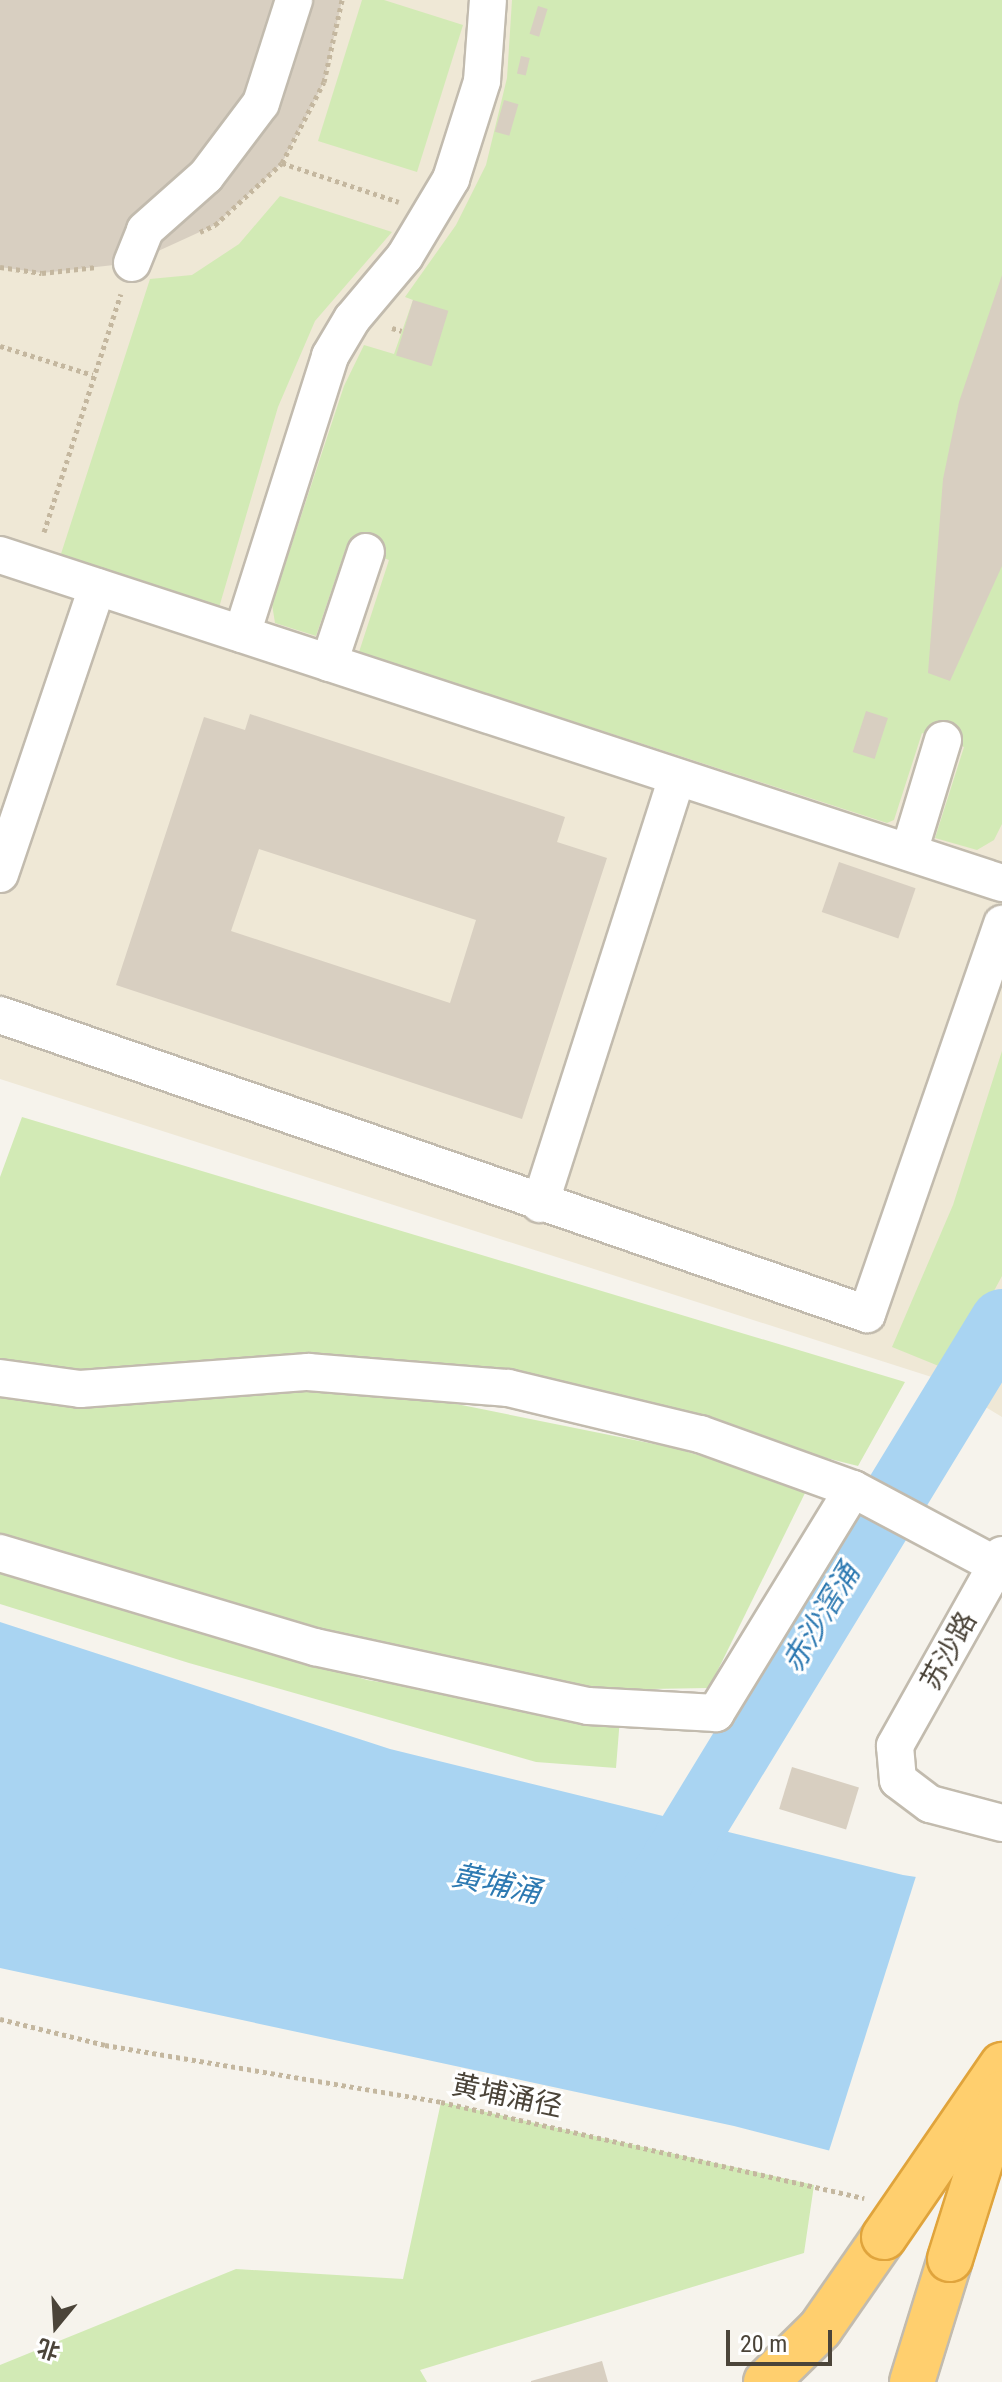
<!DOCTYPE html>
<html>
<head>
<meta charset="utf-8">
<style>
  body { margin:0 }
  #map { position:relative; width:1002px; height:2382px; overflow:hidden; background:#f6f3ec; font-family:"Roboto Condensed","Noto Sans SC",sans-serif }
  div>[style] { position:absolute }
  .education>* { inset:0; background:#efe8d6 }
  .green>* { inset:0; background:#d2eab5 }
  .water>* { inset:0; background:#a9d4f2 }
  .pier>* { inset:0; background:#f6f3ec }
  .river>* { height:64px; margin:-32px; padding:0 32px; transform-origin:32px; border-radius:32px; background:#a9d4f2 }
  .building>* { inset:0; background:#d8cfc1; transform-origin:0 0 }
  .path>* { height:5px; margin-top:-2.5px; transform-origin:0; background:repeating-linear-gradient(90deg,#c4b79f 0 4px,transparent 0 8px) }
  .roads { filter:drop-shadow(2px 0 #c2bbae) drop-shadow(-2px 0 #c2bbae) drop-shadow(0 2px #c2bbae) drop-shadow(0 -2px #c2bbae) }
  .minor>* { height:36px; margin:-18px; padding:0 18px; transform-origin:18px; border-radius:18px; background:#fff }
  .highway>* { height:44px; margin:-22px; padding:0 22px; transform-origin:22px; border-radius:22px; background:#ffcf6e }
  .bridges { filter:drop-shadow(2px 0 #e0a43c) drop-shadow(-2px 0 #e0a43c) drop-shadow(0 2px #e0a43c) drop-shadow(0 -2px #e0a43c) }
  .highway-bridge>* { height:44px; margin:-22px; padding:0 22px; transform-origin:22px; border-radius:22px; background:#ffcf6e }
  span { translate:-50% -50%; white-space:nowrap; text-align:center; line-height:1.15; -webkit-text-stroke:6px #fff; paint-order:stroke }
  .street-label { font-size:28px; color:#4b4439 }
  .water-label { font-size:30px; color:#2e7ab2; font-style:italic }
  .north { position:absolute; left:16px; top:2286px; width:80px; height:80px; -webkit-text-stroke:6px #fff; paint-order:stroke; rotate:198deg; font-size:22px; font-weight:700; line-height:32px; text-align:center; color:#4b4439 }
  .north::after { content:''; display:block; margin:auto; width:28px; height:36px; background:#4b4439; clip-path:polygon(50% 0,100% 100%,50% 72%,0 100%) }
  .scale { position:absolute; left:726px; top:2330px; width:106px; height:36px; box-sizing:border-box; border:4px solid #4b4439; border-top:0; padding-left:10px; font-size:24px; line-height:28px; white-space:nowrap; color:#4b4439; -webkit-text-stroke:6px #fff; paint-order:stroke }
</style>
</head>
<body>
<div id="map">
  <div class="education">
    <div style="clip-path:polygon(0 0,1002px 0,1002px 1417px,941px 1380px,0 1079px)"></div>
  </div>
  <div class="green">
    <div style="clip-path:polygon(362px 0,384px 0,463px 25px,417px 172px,318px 141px)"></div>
    <div style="clip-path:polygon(512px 0,1002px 0,1002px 824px,994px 840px,977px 850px,935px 838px,964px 747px,922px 733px,894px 820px,887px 823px,359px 652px,389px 560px,347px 545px,316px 636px,275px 623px,272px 604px,344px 386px,364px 345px,394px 354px,413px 300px,405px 297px,456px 225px,486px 165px,507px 78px)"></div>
    <div style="clip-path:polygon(280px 196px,392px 232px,315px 321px,278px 407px,218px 611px,59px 560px,150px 279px,192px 275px,239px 244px)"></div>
    <div style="clip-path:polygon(1002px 1051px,1002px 1276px,951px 1371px,892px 1347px,953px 1205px)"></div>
    <div style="clip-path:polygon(22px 1117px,905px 1382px,858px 1466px,501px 1377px,75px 1375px,0 1359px,0 1177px)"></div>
    <div style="clip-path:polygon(387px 1390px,674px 1448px,808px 1487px,709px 1688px,590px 1690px,314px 1639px,0 1543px,0 1394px)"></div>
    <div style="clip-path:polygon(0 1566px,367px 1680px,620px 1718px,616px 1768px,536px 1762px,189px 1663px,0 1604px)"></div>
    <div style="clip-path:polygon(441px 2102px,814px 2185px,804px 2253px,420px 2370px,427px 2382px,0 2382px,0 2365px,236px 2269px,403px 2279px)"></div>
  </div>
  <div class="water">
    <div style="clip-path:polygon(0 1622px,390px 1749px,903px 1875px,1002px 1890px,1002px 2195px,734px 2126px,0 1968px)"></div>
  </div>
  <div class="pier">
    <div style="clip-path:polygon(917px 1873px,1002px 1886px,1002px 2199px,828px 2154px)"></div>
  </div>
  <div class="river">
    <div style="left:649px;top:1900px;width:678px;rotate:-58.63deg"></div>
  </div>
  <div class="building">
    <div style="clip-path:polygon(0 0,342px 0,324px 82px,282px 163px,215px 225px,132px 263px,42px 273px,0 267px)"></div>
    <div style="left:538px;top:6px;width:10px;height:29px;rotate:17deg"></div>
    <div style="left:521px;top:56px;width:9px;height:18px;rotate:13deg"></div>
    <div style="left:504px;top:100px;width:15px;height:33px;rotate:16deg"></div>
    <div style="clip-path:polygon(1002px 275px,1002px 566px,950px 681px,928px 673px,943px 479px,959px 402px)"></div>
    <div style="left:413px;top:300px;width:37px;height:58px;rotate:17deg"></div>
    <div style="left:866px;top:711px;width:23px;height:43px;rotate:18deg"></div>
    <div style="clip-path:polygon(evenodd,250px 714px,565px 817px,557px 842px,607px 858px,522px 1119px,116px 985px,204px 717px,245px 730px,250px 714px,259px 849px,476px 920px,450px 1003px,231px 931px,259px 849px)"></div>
    <div style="left:839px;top:862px;width:81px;height:53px;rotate:19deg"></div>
    <div style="left:792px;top:1767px;width:70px;height:44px;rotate:17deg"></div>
    <div style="clip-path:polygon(602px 2361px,608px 2382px,531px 2382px,531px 2381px)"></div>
  </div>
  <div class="path">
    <div style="left:282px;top:163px;width:123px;rotate:18.4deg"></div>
    <div style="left:200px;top:232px;width:17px;rotate:-25deg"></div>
    <div style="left:215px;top:225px;width:91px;rotate:-42.8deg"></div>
    <div style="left:282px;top:163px;width:91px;rotate:-62.6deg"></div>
    <div style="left:324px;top:82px;width:84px;rotate:-77.6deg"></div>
    <div style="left:0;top:267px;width:42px;rotate:8.1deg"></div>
    <div style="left:42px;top:273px;width:55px;rotate:-6.2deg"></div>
    <div style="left:392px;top:328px;width:10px;rotate:17deg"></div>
    <div style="left:0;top:346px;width:97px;rotate:17.3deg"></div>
    <div style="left:44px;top:532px;width:250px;rotate:-72.1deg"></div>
    <div style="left:0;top:2019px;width:108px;rotate:13.9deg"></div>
    <div style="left:105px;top:2045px;width:341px;rotate:9.6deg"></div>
    <div style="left:441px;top:2102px;width:434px;rotate:12.8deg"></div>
  </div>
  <div class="roads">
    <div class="minor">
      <div style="left:132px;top:263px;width:35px;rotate:-68deg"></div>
      <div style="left:145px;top:230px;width:81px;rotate:-41.5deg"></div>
      <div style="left:206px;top:176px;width:91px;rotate:-53deg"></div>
      <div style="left:261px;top:103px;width:108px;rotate:-72.2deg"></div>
      <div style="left:0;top:555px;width:1054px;rotate:18.13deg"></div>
      <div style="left:242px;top:634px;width:292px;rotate:-72.4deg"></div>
      <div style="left:330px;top:356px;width:43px;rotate:-59.3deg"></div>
      <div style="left:352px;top:319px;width:82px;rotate:-49.9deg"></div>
      <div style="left:405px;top:256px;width:90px;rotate:-59.1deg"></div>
      <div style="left:451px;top:179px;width:103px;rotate:-72.4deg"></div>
      <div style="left:482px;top:81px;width:81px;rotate:-85.8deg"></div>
      <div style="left:329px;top:663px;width:117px;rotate:-71.6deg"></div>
      <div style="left:909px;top:852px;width:117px;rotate:-73.1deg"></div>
      <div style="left:0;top:874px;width:303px;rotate:-71.3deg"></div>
      <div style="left:0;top:1015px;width:917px;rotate:19.03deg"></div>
      <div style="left:867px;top:1314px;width:413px;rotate:-70.9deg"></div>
      <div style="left:540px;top:1204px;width:448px;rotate:-72.2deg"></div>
      <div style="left:0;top:1378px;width:81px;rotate:7.8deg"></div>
      <div style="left:80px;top:1389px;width:229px;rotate:-4.3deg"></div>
      <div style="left:308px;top:1372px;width:201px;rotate:4.6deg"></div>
      <div style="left:508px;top:1388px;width:197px;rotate:13.5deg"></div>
      <div style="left:700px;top:1434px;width:163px;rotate:19.8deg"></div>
      <div style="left:853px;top:1489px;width:263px;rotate:121.5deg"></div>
      <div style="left:716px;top:1713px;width:128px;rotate:-176.9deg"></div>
      <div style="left:588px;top:1706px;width:279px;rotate:-167.8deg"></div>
      <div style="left:315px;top:1647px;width:329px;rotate:-163.4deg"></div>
      <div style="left:853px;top:1489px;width:162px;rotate:28deg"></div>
      <div style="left:1002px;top:1555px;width:219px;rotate:119.3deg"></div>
      <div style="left:895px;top:1746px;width:34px;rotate:85deg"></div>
      <div style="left:898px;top:1780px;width:40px;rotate:37deg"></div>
      <div style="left:930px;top:1804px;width:74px;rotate:14.8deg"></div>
    </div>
    <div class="highway">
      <div style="left:766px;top:2382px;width:76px;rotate:-44.5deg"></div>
      <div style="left:820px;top:2329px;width:112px;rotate:-55.2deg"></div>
      <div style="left:912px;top:2382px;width:129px;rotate:-72.8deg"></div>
    </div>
  </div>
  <div class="bridges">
    <div class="highway-bridge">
      <div style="left:884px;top:2237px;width:209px;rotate:-55.5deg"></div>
      <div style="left:950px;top:2259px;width:174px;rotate:-72.6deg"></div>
    </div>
  </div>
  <div class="street-label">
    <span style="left:949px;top:1651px;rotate:-61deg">苏沙路</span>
    <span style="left:507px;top:2096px;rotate:12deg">黄埔涌径</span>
  </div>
  <div class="water-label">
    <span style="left:821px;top:1618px;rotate:-59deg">赤沙滘涌</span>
    <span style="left:496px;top:1884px;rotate:12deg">黄埔涌</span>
  </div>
  <div class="north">北</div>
  <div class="scale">20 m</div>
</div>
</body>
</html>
